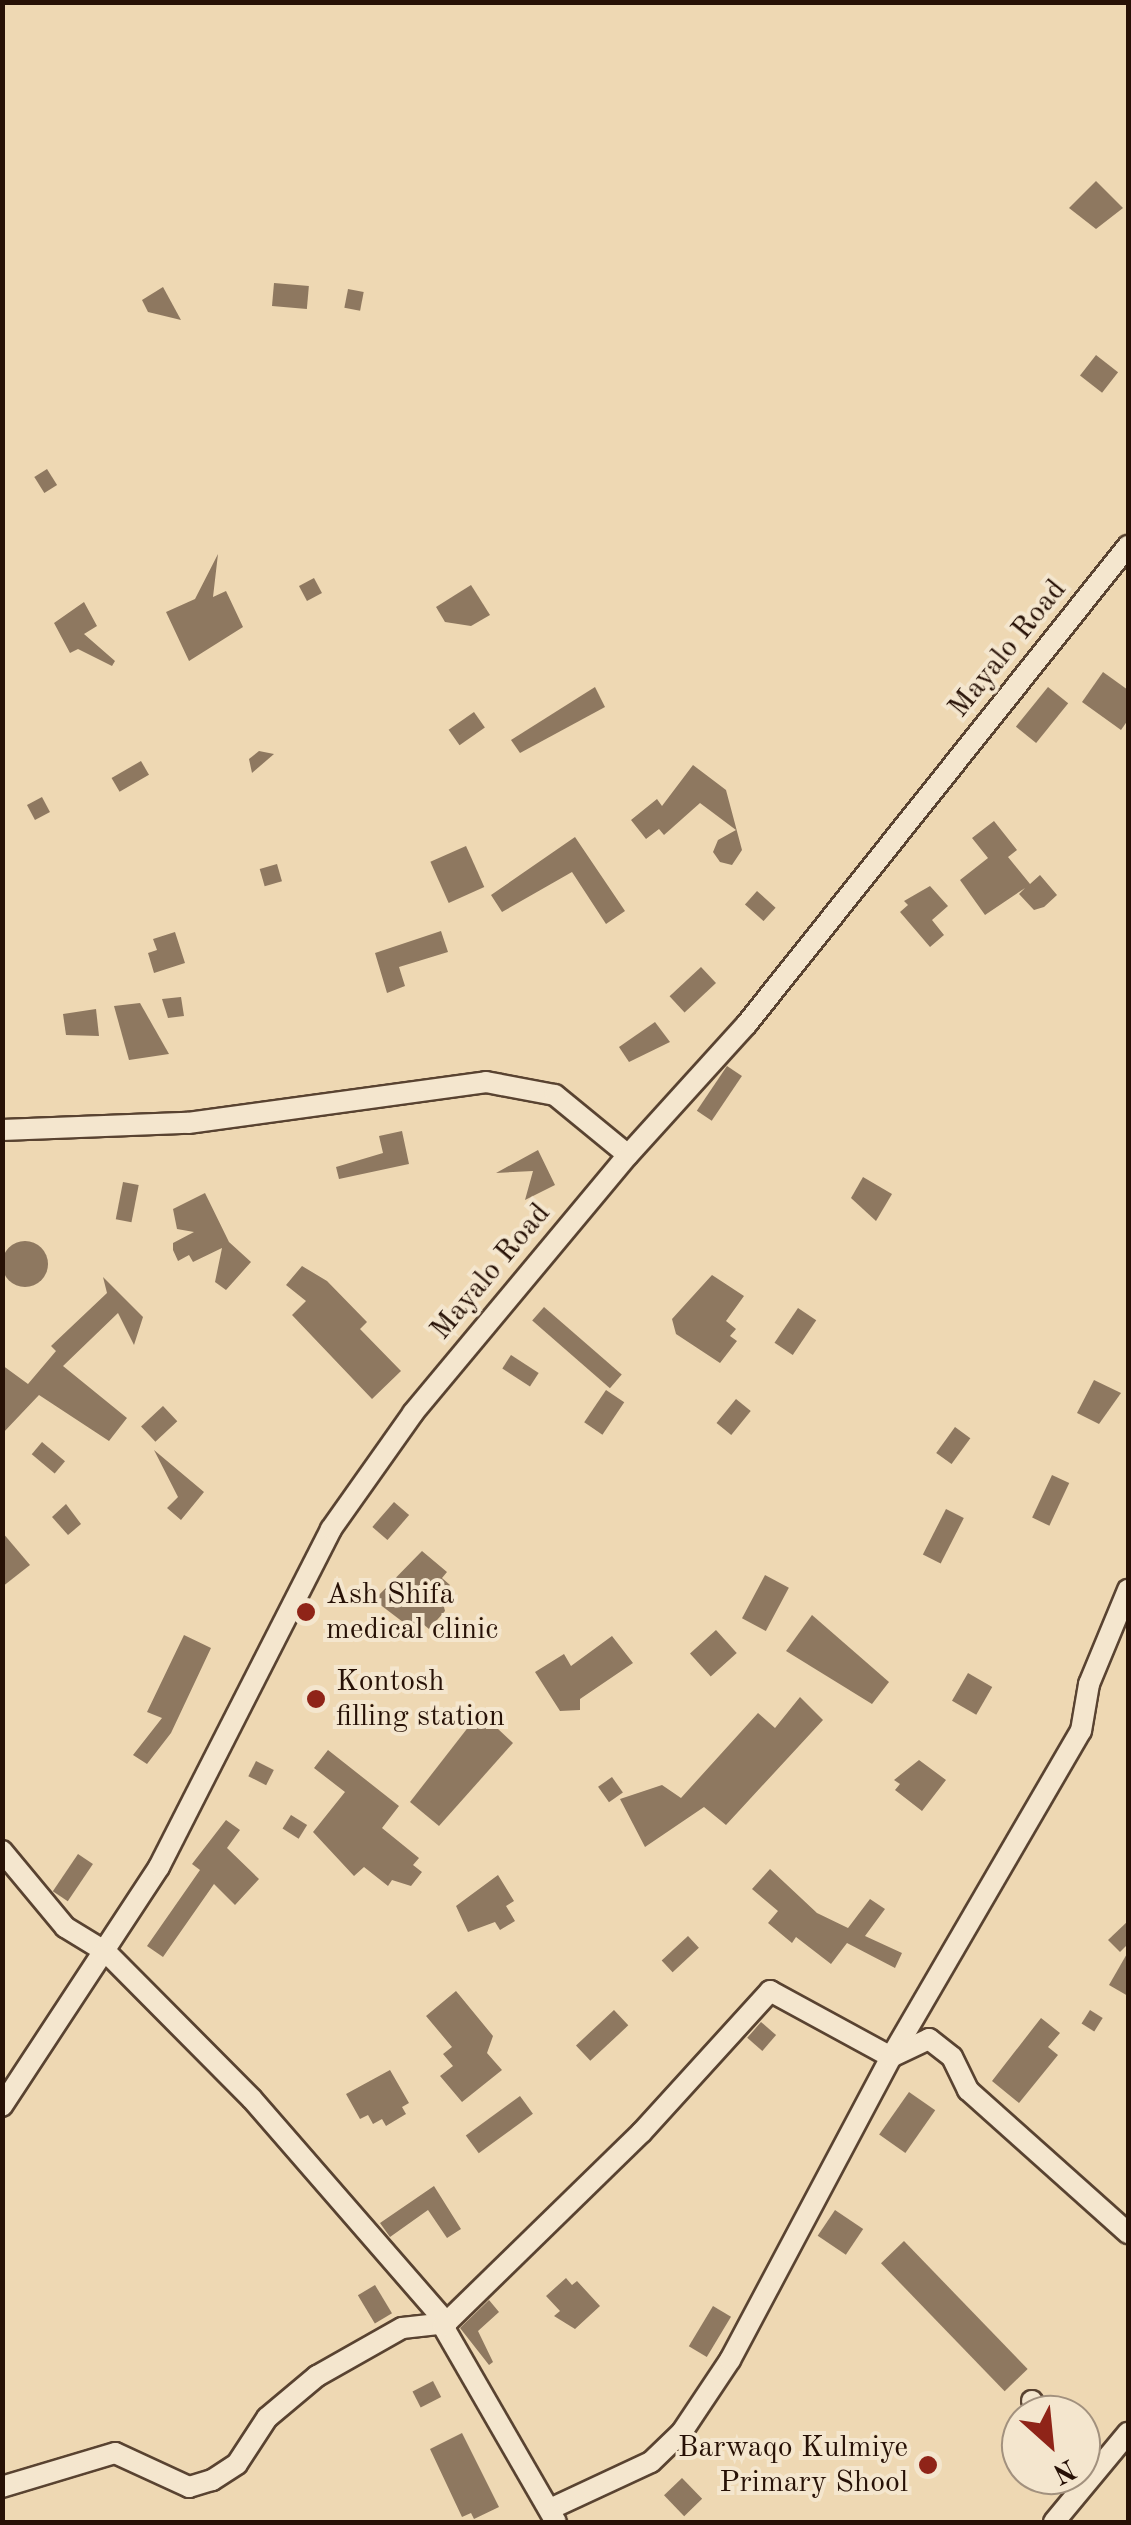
<!DOCTYPE html>
<html>
<head>
<meta charset="utf-8">
<style>
  body { margin:0 }
  #map { position:relative; width:1131px; height:2525px; overflow:hidden; background:#eed8b3; font-family:"Old Standard TT",serif }
  div>[style] { position:absolute }
  .building>* { inset:0; background:#8e7860; transform-origin:0 0 }
  .round { border-radius:50% }
  .roads { filter:drop-shadow(2px 0 #594331) drop-shadow(-2px 0 #594331) drop-shadow(0 2px #594331) drop-shadow(0 -2px #594331) }
  .minor>* { height:20px; margin:-10px; padding:0 10px; transform-origin:10px; border-radius:10px; background:#f4e6ce }
  .dots>* { width:28px; height:28px; translate:-50% -50%; box-sizing:border-box; border:5px solid #f4e6ce; border-radius:50% }
  span { translate:-50% -50%; white-space:nowrap; text-align:center; line-height:1.15; -webkit-text-stroke:8px #f4e6ce; paint-order:stroke }
  .street-label { font-size:30px; color:#271106 }
  .poi-label { font-size:30px; color:#271106 }
  .left { translate:0 -50%; text-align:left }
  .right { translate:-100% -50%; text-align:right }
  .frame { position:absolute; inset:0; border:5px solid #271106; pointer-events:none }
  .north { position:absolute; left:1001px; top:2395px; width:100px; height:100px; box-sizing:border-box; background:#f4e6ce; border:2px solid #a2917e; border-radius:50%; rotate:153deg; font-size:28px; font-weight:700; line-height:40px; text-align:center; color:#271106 }
  .north::after { content:''; display:block; margin:auto; width:35px; height:45px; background:#8f2418; clip-path:polygon(50% 0,100% 100%,50% 72%,0 100%) }
</style>
</head>
<body>
<div id="map">
  <div class="building">
    <div style="clip-path:polygon(1096px 181px,1123px 208px,1096px 229px,1069px 208px)"></div>
    <div style="left:274px;top:283px;width:35px;height:23px;rotate:5deg"></div>
    <div style="clip-path:polygon(163px 287px,181px 320px,148px 312px,142px 300px)"></div>
    <div style="left:348px;top:289px;width:16px;height:19px;rotate:11deg"></div>
    <div style="left:1096px;top:355px;width:28px;height:26px;rotate:38deg"></div>
    <div style="left:47px;top:469px;width:19px;height:15px;rotate:58deg"></div>
    <div style="clip-path:polygon(218px 554px,213px 597px,226px 591px,243px 627px,189px 661px,166px 612px,195px 599px)"></div>
    <div style="left:314px;top:578px;width:17px;height:17px;rotate:62deg"></div>
    <div style="clip-path:polygon(471px 585px,490px 615px,471px 626px,445px 622px,436px 607px)"></div>
    <div style="clip-path:polygon(84px 602px,97px 626px,84px 634px,115px 661px,112px 666px,78px 649px,70px 653px,54px 623px)"></div>
    <div style="clip-path:polygon(1103px 672px,1128px 690px,1128px 720px,1121px 730px,1082px 702px)"></div>
    <div style="clip-path:polygon(595px 687px,605px 707px,520px 753px,511px 740px)"></div>
    <div style="left:1048px;top:687px;width:26px;height:51px;rotate:39deg"></div>
    <div style="left:474px;top:712px;width:19px;height:31px;rotate:55deg"></div>
    <div style="clip-path:polygon(259px 751px,274px 754px,252px 773px,249px 759px)"></div>
    <div style="left:141px;top:761px;width:16px;height:34px;rotate:60deg"></div>
    <div style="clip-path:polygon(693px 765px,726px 790px,742px 850px,732px 865px,720px 862px,713px 852px,718px 840px,736px 830px,700px 803px,664px 835px,659px 829px,646px 839px,631px 820px,657px 799px,662px 806px)"></div>
    <div style="left:42px;top:797px;width:17px;height:17px;rotate:62deg"></div>
    <div style="clip-path:polygon(994px 821px,1017px 850px,1008px 857px,1030px 884px,1040px 875px,1057px 895px,1044px 907px,1034px 910px,1019px 894px,1025px 888px,985px 915px,960px 880px,988px 858px,972px 838px)"></div>
    <div style="clip-path:polygon(575px 837px,625px 911px,606px 924px,572px 872px,502px 912px,491px 895px)"></div>
    <div style="left:466px;top:846px;width:45px;height:39px;rotate:66deg"></div>
    <div style="left:277px;top:864px;width:18px;height:18px;rotate:74deg"></div>
    <div style="clip-path:polygon(930px 886px,948px 906px,932px 920px,944px 935px,930px 947px,900px 912px,908px 905px,904px 901px)"></div>
    <div style="left:757px;top:891px;width:25px;height:18px;rotate:42deg"></div>
    <div style="clip-path:polygon(441px 931px,448px 952px,399px 967px,405px 986px,387px 993px,375px 953px)"></div>
    <div style="clip-path:polygon(175px 932px,185px 963px,154px 973px,148px 953px,157px 950px,153px 939px)"></div>
    <div style="left:701px;top:967px;width:22px;height:43px;rotate:47deg"></div>
    <div style="clip-path:polygon(181px 997px,184px 1016px,168px 1018px,162px 999px)"></div>
    <div style="clip-path:polygon(140px 1003px,169px 1054px,129px 1060px,114px 1006px)"></div>
    <div style="clip-path:polygon(96px 1009px,99px 1036px,66px 1035px,63px 1014px)"></div>
    <div style="clip-path:polygon(655px 1022px,670px 1042px,629px 1062px,619px 1047px)"></div>
    <div style="left:727px;top:1066px;width:18px;height:54px;rotate:34deg"></div>
    <div style="clip-path:polygon(402px 1131px,409px 1164px,339px 1179px,336px 1167px,383px 1153px,379px 1136px)"></div>
    <div style="clip-path:polygon(538px 1150px,555px 1185px,525px 1200px,533px 1171px,496px 1173px)"></div>
    <div style="clip-path:polygon(863px 1177px,892px 1194px,876px 1221px,851px 1198px)"></div>
    <div style="left:123px;top:1182px;width:16px;height:38px;rotate:11deg"></div>
    <div style="clip-path:polygon(205px 1193px,229px 1242px,251px 1262px,226px 1290px,215px 1282px,222px 1248px,193px 1262px,189px 1255px,178px 1261px,173px 1250px,173px 1243px,194px 1232px,177px 1229px,173px 1209px)"></div>
    <div class="round" style="left:2px;top:1241px;width:46px;height:46px"></div>
    <div style="clip-path:polygon(302px 1266px,327px 1281px,367px 1322px,360px 1329px,401px 1371px,372px 1399px,292px 1315px,306px 1301px,286px 1285px)"></div>
    <div style="clip-path:polygon(712px 1275px,744px 1296px,726px 1321px,736px 1329px,730px 1336px,737px 1341px,720px 1363px,676px 1334px,672px 1319px)"></div>
    <div style="clip-path:polygon(103px 1277px,143px 1317px,134px 1345px,118px 1313px,63px 1366px,127px 1418px,109px 1441px,39px 1395px,2px 1434px,2px 1365px,28px 1384px,56px 1351px,51px 1346px,107px 1293px)"></div>
    <div style="left:544px;top:1307px;width:103px;height:18px;rotate:41deg"></div>
    <div style="left:798px;top:1308px;width:22px;height:42px;rotate:34deg"></div>
    <div style="left:511px;top:1355px;width:33px;height:16px;rotate:33deg"></div>
    <div style="clip-path:polygon(1094px 1380px,1121px 1393px,1099px 1424px,1077px 1413px)"></div>
    <div style="left:606px;top:1390px;width:22px;height:39px;rotate:34deg"></div>
    <div style="left:736px;top:1399px;width:19px;height:31px;rotate:39deg"></div>
    <div style="left:163px;top:1406px;width:21px;height:30px;rotate:47deg"></div>
    <div style="left:955px;top:1427px;width:19px;height:32px;rotate:36deg"></div>
    <div style="left:42px;top:1442px;width:30px;height:16px;rotate:40deg"></div>
    <div style="clip-path:polygon(154px 1450px,204px 1492px,181px 1520px,167px 1508px,178px 1497px)"></div>
    <div style="left:1052px;top:1475px;width:19px;height:47px;rotate:25deg"></div>
    <div style="left:394px;top:1502px;width:20px;height:33px;rotate:41deg"></div>
    <div style="clip-path:polygon(66px 1504px,81px 1524px,68px 1535px,52px 1517px)"></div>
    <div style="left:946px;top:1509px;width:20px;height:51px;rotate:27deg"></div>
    <div style="clip-path:polygon(2px 1532px,30px 1565px,2px 1587px)"></div>
    <div style="clip-path:polygon(422px 1551px,447px 1572px,442px 1578px,450px 1585px,441px 1595px,445px 1611px,429px 1629px,423px 1624px,416px 1632px,374px 1600px)"></div>
    <div style="left:765px;top:1575px;width:27px;height:49px;rotate:28deg"></div>
    <div style="clip-path:polygon(812px 1615px,889px 1682px,872px 1704px,786px 1651px)"></div>
    <div style="left:716px;top:1630px;width:31px;height:35px;rotate:48deg"></div>
    <div style="clip-path:polygon(184px 1635px,211px 1648px,171px 1733px,147px 1764px,133px 1755px,162px 1718px,147px 1712px)"></div>
    <div style="clip-path:polygon(612px 1636px,633px 1663px,580px 1699px,580px 1710px,560px 1711px,535px 1672px,564px 1654px,571px 1666px)"></div>
    <div style="left:968px;top:1673px;width:28px;height:32px;rotate:30deg"></div>
    <div style="clip-path:polygon(800px 1697px,823px 1720px,726px 1825px,704px 1807px,645px 1847px,620px 1799px,662px 1785px,681px 1798px,758px 1713px,775px 1728px)"></div>
    <div style="clip-path:polygon(480px 1712px,513px 1743px,439px 1826px,410px 1802px)"></div>
    <div style="clip-path:polygon(328px 1750px,399px 1806px,382px 1828px,419px 1858px,413px 1865px,422px 1872px,411px 1886px,392px 1880px,388px 1886px,364px 1867px,354px 1876px,313px 1832px,345px 1792px,314px 1768px)"></div>
    <div style="clip-path:polygon(919px 1760px,946px 1780px,922px 1811px,895px 1790px,900px 1784px,894px 1780px)"></div>
    <div style="left:256px;top:1761px;width:20px;height:17px;rotate:27deg"></div>
    <div style="left:612px;top:1777px;width:19px;height:17px;rotate:55deg"></div>
    <div style="left:291px;top:1815px;width:19px;height:16px;rotate:32deg"></div>
    <div style="clip-path:polygon(226px 1820px,240px 1830px,227px 1848px,259px 1879px,235px 1905px,214px 1884px,163px 1957px,147px 1946px,200px 1870px,192px 1864px)"></div>
    <div style="left:78px;top:1854px;width:18px;height:45px;rotate:34deg"></div>
    <div style="clip-path:polygon(770px 1869px,817px 1913px,848px 1928px,870px 1899px,885px 1909px,865px 1936px,902px 1953px,895px 1968px,847px 1943px,831px 1964px,796px 1937px,792px 1943px,768px 1923px,778px 1911px,752px 1889px)"></div>
    <div style="clip-path:polygon(498px 1875px,514px 1901px,506px 1906px,515px 1921px,500px 1930px,495px 1922px,468px 1932px,456px 1906px)"></div>
    <div style="clip-path:polygon(1128px 1921px,1128px 1944px,1120px 1952px,1108px 1940px)"></div>
    <div style="left:688px;top:1936px;width:16px;height:36px;rotate:47deg"></div>
    <div style="clip-path:polygon(1128px 1952px,1128px 1996px,1109px 1985px)"></div>
    <div style="clip-path:polygon(456px 1991px,493px 2036px,487px 2053px,502px 2070px,462px 2102px,440px 2076px,453px 2066px,443px 2054px,452px 2047px,426px 2016px)"></div>
    <div style="left:614px;top:2010px;width:21px;height:52px;rotate:47deg"></div>
    <div style="left:1090px;top:2010px;width:15px;height:16px;rotate:32deg"></div>
    <div style="clip-path:polygon(1041px 2018px,1060px 2033px,1048px 2047px,1058px 2055px,1019px 2103px,992px 2081px)"></div>
    <div style="left:761px;top:2022px;width:20px;height:21px;rotate:41deg"></div>
    <div style="clip-path:polygon(390px 2070px,409px 2103px,402px 2107px,406px 2114px,386px 2126px,382px 2119px,373px 2124px,368px 2115px,360px 2119px,346px 2094px)"></div>
    <div style="left:909px;top:2092px;width:32px;height:52px;rotate:35deg"></div>
    <div style="left:520px;top:2096px;width:22px;height:67px;rotate:54deg"></div>
    <div style="clip-path:polygon(434px 2186px,461px 2229px,447px 2238px,428px 2210px,390px 2237px,380px 2223px)"></div>
    <div style="left:835px;top:2210px;width:34px;height:31px;rotate:34deg"></div>
    <div style="left:904px;top:2241px;width:178px;height:32px;rotate:46deg"></div>
    <div style="clip-path:polygon(566px 2278px,572px 2285px,577px 2281px,600px 2306px,575px 2329px,554px 2316px,560px 2311px,546px 2296px)"></div>
    <div style="left:375px;top:2285px;width:33px;height:20px;rotate:59deg"></div>
    <div style="clip-path:polygon(489px 2300px,499px 2312px,478px 2331px,493px 2362px,489px 2365px,460px 2328px)"></div>
    <div style="left:713px;top:2306px;width:21px;height:47px;rotate:31deg"></div>
    <div style="left:433px;top:2381px;width:18px;height:23px;rotate:63deg"></div>
    <div style="clip-path:polygon(462px 2433px,499px 2507px,474px 2519px,471px 2513px,462px 2517px,430px 2449px)"></div>
    <div style="left:682px;top:2478px;width:29px;height:25px;rotate:46deg"></div>
  </div>
  <div class="roads">
    <div class="minor">
      <div style="left:2px;top:1130px;width:186px;rotate:-2.2deg"></div>
      <div style="left:188px;top:1123px;width:301px;rotate:-7.8deg"></div>
      <div style="left:486px;top:1082px;width:70px;rotate:10.7deg"></div>
      <div style="left:555px;top:1095px;width:94px;rotate:39.4deg"></div>
      <div style="left:2px;top:1851px;width:99px;rotate:50.3deg"></div>
      <div style="left:65px;top:1927px;width:48px;rotate:31.4deg"></div>
      <div style="left:106px;top:1952px;width:207px;rotate:45.2deg"></div>
      <div style="left:252px;top:2099px;width:297px;rotate:49deg"></div>
      <div style="left:447px;top:2323px;width:45px;rotate:173.7deg"></div>
      <div style="left:402px;top:2328px;width:98px;rotate:150.5deg"></div>
      <div style="left:317px;top:2376px;width:65px;rotate:140deg"></div>
      <div style="left:267px;top:2418px;width:55px;rotate:123.1deg"></div>
      <div style="left:237px;top:2464px;width:30px;rotate:147deg"></div>
      <div style="left:212px;top:2480px;width:24px;rotate:163deg"></div>
      <div style="left:189px;top:2487px;width:81px;rotate:-155.3deg"></div>
      <div style="left:115px;top:2453px;width:118px;rotate:163.3deg"></div>
      <div style="left:2px;top:2106px;width:286px;rotate:-56.7deg"></div>
      <div style="left:159px;top:1867px;width:379px;rotate:-63deg"></div>
      <div style="left:331px;top:1529px;width:142px;rotate:-54.7deg"></div>
      <div style="left:413px;top:1413px;width:336px;rotate:-50.2deg"></div>
      <div style="left:628px;top:1155px;width:176px;rotate:-47.8deg"></div>
      <div style="left:746px;top:1025px;width:613px;rotate:-51.43deg"></div>
      <div style="left:1032px;top:2401px;width:16px;rotate:60deg"></div>
      <div style="left:550px;top:2509px;width:111px;rotate:-25deg"></div>
      <div style="left:651px;top:2462px;width:43px;rotate:-44.1deg"></div>
      <div style="left:682px;top:2432px;width:87px;rotate:-56.3deg"></div>
      <div style="left:730px;top:2360px;width:343px;rotate:-62deg"></div>
      <div style="left:891px;top:2057px;width:377px;rotate:-59.8deg"></div>
      <div style="left:1081px;top:1731px;width:48px;rotate:-80.3deg"></div>
      <div style="left:1089px;top:1684px;width:102px;rotate:-67.5deg"></div>
      <div style="left:556px;top:2522px;width:226px;rotate:-120deg"></div>
      <div style="left:443px;top:2326px;width:277px;rotate:-44.3deg"></div>
      <div style="left:641px;top:2133px;width:192px;rotate:-47.7deg"></div>
      <div style="left:770px;top:1991px;width:138px;rotate:28.6deg"></div>
      <div style="left:891px;top:2057px;width:42px;rotate:-25.3deg"></div>
      <div style="left:929px;top:2039px;width:29px;rotate:38deg"></div>
      <div style="left:952px;top:2057px;width:37px;rotate:64deg"></div>
      <div style="left:968px;top:2090px;width:215px;rotate:41.8deg"></div>
      <div style="left:1054px;top:2522px;width:116px;rotate:-50.3deg"></div>
    </div>
  </div>
  <div class="dots">
    <div style="left:306px;top:1612px;background:#8f2418"></div>
    <div style="left:316px;top:1699px;background:#8f2418"></div>
    <div style="left:928px;top:2465px;background:#8f2418"></div>
  </div>
  <div class="street-label">
    <span style="left:1008px;top:649px;rotate:-51deg">Mayalo Road</span>
    <span style="left:491px;top:1272px;rotate:-50deg">Mayalo Road</span>
  </div>
  <div class="poi-label">
    <span class="left" style="left:326px;top:1612px">Ash Shifa<br>medical clinic</span>
    <span class="left" style="left:336px;top:1699px">Kontosh<br>filling station</span>
    <span class="right" style="left:908px;top:2465px">Barwaqo Kulmiye<br>Primary Shool</span>
  </div>
  <div class="frame"></div>
  <div class="north">N</div>
</div>
</body>
</html>
